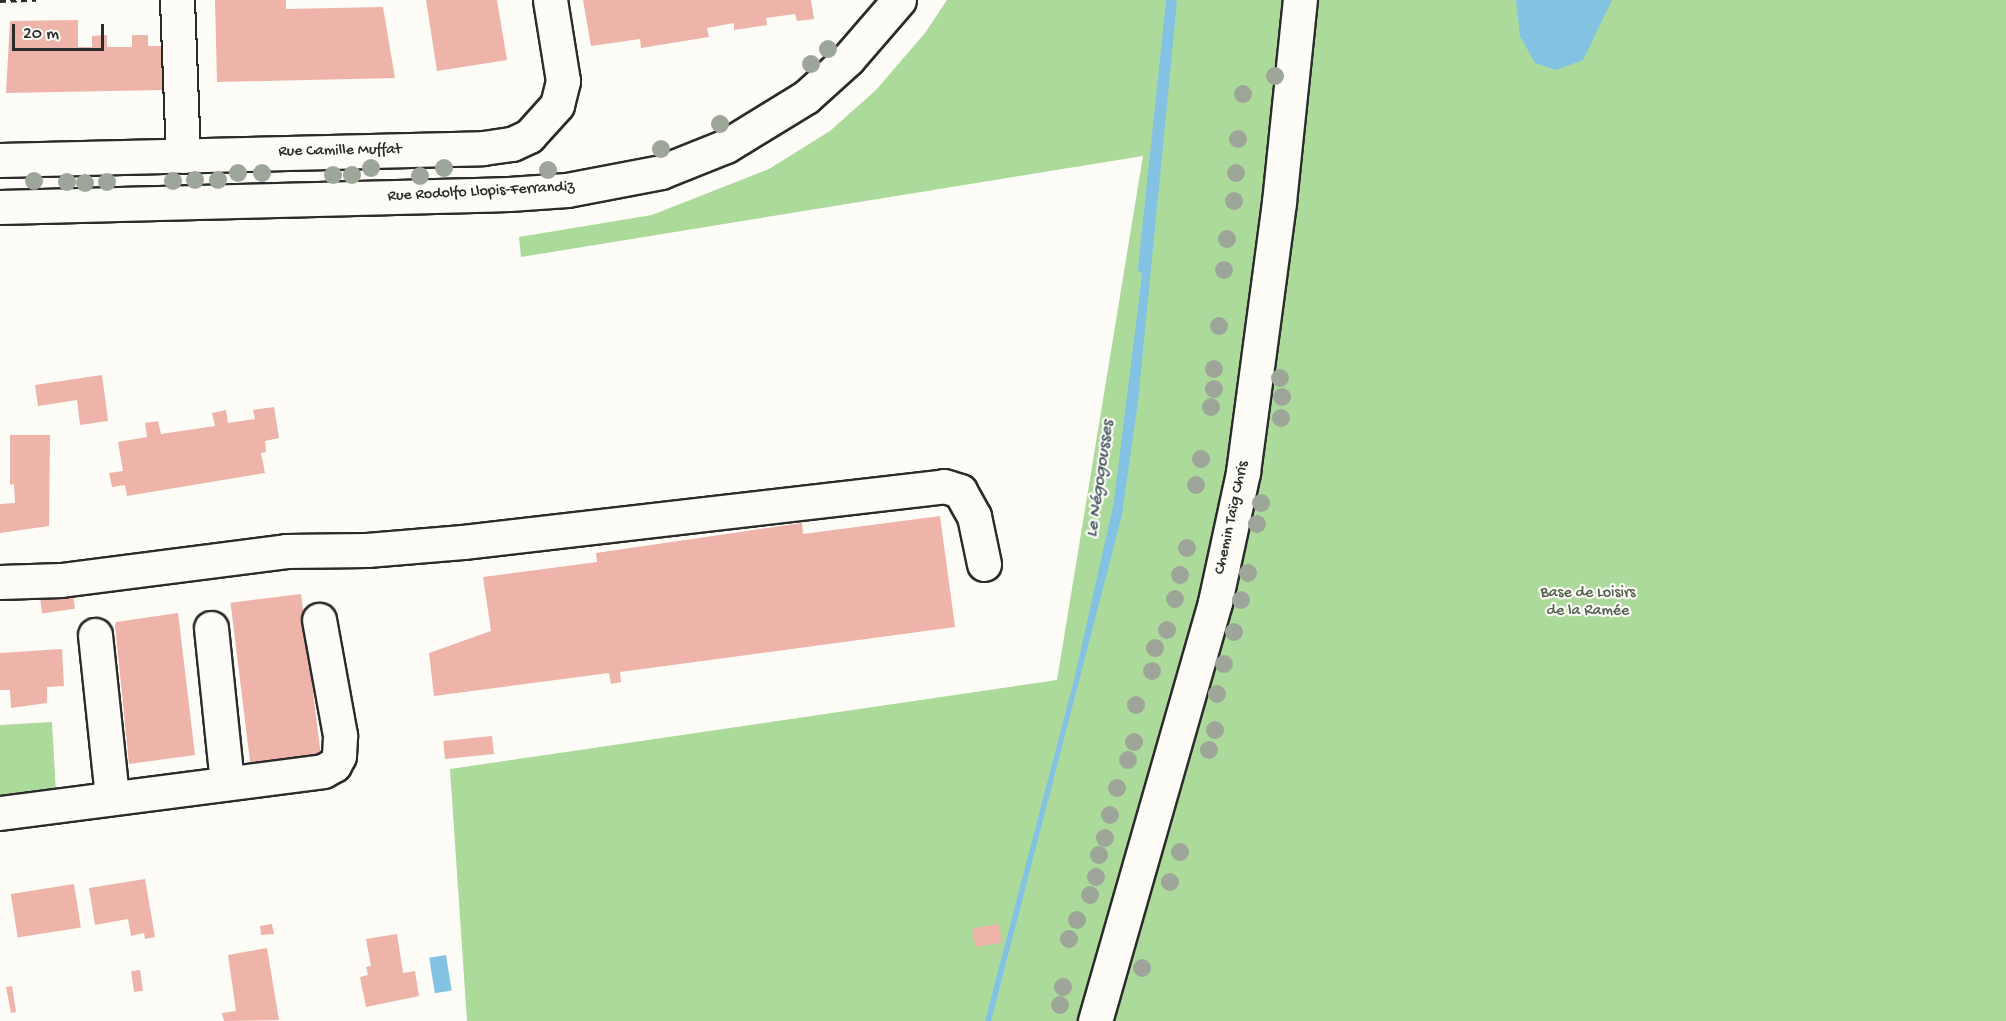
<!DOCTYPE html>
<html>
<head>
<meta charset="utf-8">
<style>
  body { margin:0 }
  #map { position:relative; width:2006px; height:1021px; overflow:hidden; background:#fdfcf7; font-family:"Gochi Hand",sans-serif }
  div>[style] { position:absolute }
  .green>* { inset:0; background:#abda9a }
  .water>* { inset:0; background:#84c2e4; transform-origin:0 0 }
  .stream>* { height:9px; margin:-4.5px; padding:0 4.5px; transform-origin:4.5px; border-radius:4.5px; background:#84c2e4 }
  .building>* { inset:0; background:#eeb4aa; transform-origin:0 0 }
  .path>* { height:4px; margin-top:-2px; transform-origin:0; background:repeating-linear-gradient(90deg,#2b2b2b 0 6px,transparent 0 10.5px) }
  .roads { filter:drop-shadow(2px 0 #2b2b2b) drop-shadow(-2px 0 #2b2b2b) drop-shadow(0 2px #2b2b2b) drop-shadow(0 -2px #2b2b2b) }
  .minor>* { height:33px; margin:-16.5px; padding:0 16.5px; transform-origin:16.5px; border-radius:16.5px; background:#fdfcf7 }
  .trees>* { width:18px; height:18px; margin:-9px; border-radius:50%; background:#9ea699 }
  span { translate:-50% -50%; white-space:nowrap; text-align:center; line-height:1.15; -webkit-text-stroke:4.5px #fdfcf7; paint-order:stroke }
  .street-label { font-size:16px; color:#2b2b2b }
  .park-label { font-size:16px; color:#51604c }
  .water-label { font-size:18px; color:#465862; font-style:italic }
  .scale { position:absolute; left:12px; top:24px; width:92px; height:27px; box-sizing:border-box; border:3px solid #2b2b2b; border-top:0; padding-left:8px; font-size:18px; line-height:21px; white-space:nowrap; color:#2b2b2b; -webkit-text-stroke:4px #fdfcf7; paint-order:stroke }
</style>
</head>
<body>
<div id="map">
  <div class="green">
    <div style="clip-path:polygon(947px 0,2006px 0,2006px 1021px,467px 1021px,450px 769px,1057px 680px,1143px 156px,521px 257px,519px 237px,652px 215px,769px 169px,830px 131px,876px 90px,925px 33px)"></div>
    <div style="clip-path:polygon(52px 722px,56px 793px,0 801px,0 725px)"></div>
  </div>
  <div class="water">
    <div style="clip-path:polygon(1170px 0,1177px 2px,1138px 402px,1122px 515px,991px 1021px,985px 1021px,1074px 680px,1114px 502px,1146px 242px)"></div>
    <div style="clip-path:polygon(1516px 0,1612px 0,1583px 60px,1556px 70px,1535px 63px,1520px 36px)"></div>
    <div style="left:446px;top:955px;width:36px;height:17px;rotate:81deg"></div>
  </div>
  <div class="stream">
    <div style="left:1142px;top:268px;width:269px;rotate:-84deg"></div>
  </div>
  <div class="building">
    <div style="clip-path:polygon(215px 0,286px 0,286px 9px,383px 7px,395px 78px,217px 82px)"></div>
    <div style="clip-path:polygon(426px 0,497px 0,507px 60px,437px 71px)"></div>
    <div style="clip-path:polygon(583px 0,811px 0,814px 19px,797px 21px,795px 14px,766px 18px,767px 25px,734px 30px,734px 23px,707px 28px,709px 37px,641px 48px,640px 39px,591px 46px)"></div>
    <div style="clip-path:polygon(78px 20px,78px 47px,92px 47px,92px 36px,107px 35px,107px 47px,132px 47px,132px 35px,148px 35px,148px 46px,162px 46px,163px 90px,6px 93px,10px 21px)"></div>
    <div style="clip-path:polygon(102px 375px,108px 421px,80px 425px,77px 400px,38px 406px,35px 385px)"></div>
    <div style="clip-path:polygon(274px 407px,279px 438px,265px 441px,266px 452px,261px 453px,265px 473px,127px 496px,125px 485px,112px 487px,109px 473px,123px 471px,118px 442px,147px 437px,145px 423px,158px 421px,161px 434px,215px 426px,212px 413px,226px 410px,228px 423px,255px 419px,253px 410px)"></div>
    <div style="clip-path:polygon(10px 435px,50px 435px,49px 526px,0 533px,0 504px,15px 503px,14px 484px,10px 485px)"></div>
    <div style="clip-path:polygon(940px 516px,955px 627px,620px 672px,621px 682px,611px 684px,609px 673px,434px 696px,429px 653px,491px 631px,483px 577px,597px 562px,596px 553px,802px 523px,803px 534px)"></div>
    <div style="left:301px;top:594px;width:163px;height:71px;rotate:83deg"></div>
    <div style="left:73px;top:595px;width:14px;height:33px;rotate:82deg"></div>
    <div style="clip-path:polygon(178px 613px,195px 755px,129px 764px,115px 625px,116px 622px)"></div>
    <div style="clip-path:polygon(62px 649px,64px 686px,47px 687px,47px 703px,11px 708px,10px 690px,0 690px,0 653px)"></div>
    <div style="left:492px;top:736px;width:18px;height:49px;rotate:84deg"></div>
    <div style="clip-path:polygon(145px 879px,155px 937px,145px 939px,144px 933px,131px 936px,128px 919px,95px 925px,89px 888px)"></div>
    <div style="left:74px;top:884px;width:44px;height:64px;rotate:81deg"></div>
    <div style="clip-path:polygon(272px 924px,274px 934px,261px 935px,260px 926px)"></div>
    <div style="left:999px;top:924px;width:19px;height:27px;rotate:81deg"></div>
    <div style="clip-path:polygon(397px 934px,403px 973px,415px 971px,419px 996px,366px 1007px,360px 977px,368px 975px,366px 967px,371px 966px,366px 939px)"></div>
    <div style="clip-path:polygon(267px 948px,279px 1020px,224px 1021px,222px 1013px,236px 1011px,228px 955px)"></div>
    <div style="left:140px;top:970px;width:21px;height:9px;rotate:82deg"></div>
    <div style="clip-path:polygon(12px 986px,16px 1012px,11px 1013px,6px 987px)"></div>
  </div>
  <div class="path">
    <div style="left:0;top:1px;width:36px;rotate:-2deg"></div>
  </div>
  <div class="roads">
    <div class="minor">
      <div style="left:177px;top:0;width:156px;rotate:87.8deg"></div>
      <div style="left:0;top:160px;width:483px;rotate:-1.4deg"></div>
      <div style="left:483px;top:148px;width:29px;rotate:-8deg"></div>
      <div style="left:512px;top:144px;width:19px;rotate:-25deg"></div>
      <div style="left:529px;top:136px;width:42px;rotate:-47.9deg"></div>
      <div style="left:557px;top:105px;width:25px;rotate:-76deg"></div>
      <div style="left:563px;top:81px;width:82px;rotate:-99.1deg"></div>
      <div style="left:0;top:207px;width:509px;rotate:-1.46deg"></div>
      <div style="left:509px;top:194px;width:58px;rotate:-3.9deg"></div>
      <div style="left:567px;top:190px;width:96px;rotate:-10.8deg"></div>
      <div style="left:661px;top:172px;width:70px;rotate:-21.8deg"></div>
      <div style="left:726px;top:146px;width:94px;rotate:-31.5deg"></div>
      <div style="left:806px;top:97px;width:57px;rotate:-42.1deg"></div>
      <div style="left:848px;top:59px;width:78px;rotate:-49.2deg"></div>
      <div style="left:0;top:582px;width:61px;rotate:-1.9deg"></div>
      <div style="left:61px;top:580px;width:227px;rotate:-7.3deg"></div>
      <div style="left:286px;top:551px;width:81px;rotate:-0.7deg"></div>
      <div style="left:367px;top:550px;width:96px;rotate:-4.8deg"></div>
      <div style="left:463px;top:542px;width:484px;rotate:-6.6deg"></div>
      <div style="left:944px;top:486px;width:17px;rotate:17deg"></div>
      <div style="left:960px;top:491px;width:29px;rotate:61deg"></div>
      <div style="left:974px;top:516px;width:49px;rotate:78.2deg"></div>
      <div style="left:211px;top:628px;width:156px;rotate:84.1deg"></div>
      <div style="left:95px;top:635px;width:164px;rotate:84deg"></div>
      <div style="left:0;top:813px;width:326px;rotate:-7.4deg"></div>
      <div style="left:323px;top:771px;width:13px;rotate:-29deg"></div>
      <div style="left:334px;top:765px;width:10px;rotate:-61deg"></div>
      <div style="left:339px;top:756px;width:21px;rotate:-87deg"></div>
      <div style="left:340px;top:735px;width:117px;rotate:-100.3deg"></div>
      <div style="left:1095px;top:1021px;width:436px;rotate:-74deg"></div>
      <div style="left:1215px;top:602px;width:133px;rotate:-77.8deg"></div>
      <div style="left:1243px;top:472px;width:272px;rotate:-82.4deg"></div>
      <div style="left:1279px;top:202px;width:203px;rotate:-84.1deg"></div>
    </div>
  </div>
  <div class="trees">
    <div style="left:828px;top:49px"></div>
    <div style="left:811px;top:64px"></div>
    <div style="left:1275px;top:76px"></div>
    <div style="left:1243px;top:94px"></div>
    <div style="left:720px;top:124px"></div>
    <div style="left:1238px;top:139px"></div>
    <div style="left:661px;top:149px"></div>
    <div style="left:371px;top:168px"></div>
    <div style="left:444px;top:168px"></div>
    <div style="left:548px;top:170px"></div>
    <div style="left:238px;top:173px"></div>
    <div style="left:262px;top:173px"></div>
    <div style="left:1236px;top:173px"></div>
    <div style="left:333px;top:175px"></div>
    <div style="left:352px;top:175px"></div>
    <div style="left:420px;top:176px"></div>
    <div style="left:195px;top:180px"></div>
    <div style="left:218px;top:180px"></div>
    <div style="left:34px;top:181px"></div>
    <div style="left:173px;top:181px"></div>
    <div style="left:67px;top:182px"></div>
    <div style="left:107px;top:182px"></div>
    <div style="left:85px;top:183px"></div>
    <div style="left:1234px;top:201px"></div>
    <div style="left:1227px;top:239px"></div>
    <div style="left:1224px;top:270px"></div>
    <div style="left:1219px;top:326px"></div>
    <div style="left:1214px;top:369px"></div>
    <div style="left:1280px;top:378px"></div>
    <div style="left:1214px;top:389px"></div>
    <div style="left:1282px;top:397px"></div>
    <div style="left:1211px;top:407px"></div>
    <div style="left:1281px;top:418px"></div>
    <div style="left:1201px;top:459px"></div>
    <div style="left:1196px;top:485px"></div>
    <div style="left:1261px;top:503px"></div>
    <div style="left:1257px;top:524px"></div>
    <div style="left:1187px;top:548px"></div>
    <div style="left:1248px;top:573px"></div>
    <div style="left:1180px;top:575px"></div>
    <div style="left:1175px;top:599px"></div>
    <div style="left:1241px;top:600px"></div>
    <div style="left:1167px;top:630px"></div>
    <div style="left:1234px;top:632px"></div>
    <div style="left:1155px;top:648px"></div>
    <div style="left:1224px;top:664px"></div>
    <div style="left:1152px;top:671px"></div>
    <div style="left:1217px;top:694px"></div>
    <div style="left:1136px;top:705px"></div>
    <div style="left:1215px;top:730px"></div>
    <div style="left:1134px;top:742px"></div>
    <div style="left:1209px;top:750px"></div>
    <div style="left:1128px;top:760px"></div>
    <div style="left:1117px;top:788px"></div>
    <div style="left:1110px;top:815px"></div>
    <div style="left:1105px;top:838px"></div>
    <div style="left:1180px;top:852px"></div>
    <div style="left:1099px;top:855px"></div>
    <div style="left:1096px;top:877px"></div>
    <div style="left:1170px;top:882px"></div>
    <div style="left:1090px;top:895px"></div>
    <div style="left:1077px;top:920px"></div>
    <div style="left:1069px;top:939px"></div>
    <div style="left:1142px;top:968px"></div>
    <div style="left:1063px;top:987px"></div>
    <div style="left:1060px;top:1005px"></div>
  </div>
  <div class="street-label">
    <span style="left:340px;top:152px;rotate:-1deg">Rue Camille Muffat</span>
    <span style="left:481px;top:193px;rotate:-3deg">Rue Rodolfo Llopis-Ferrandiz</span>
    <span style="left:1233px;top:518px;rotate:-78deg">Chemin Taïg Chris</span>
  </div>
  <div class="park-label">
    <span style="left:1588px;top:603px">Base de Loisirs<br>de la Ramée</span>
  </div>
  <div class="water-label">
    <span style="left:1101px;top:479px;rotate:-82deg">Le Négogousses</span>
  </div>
  <div class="scale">20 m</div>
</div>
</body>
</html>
